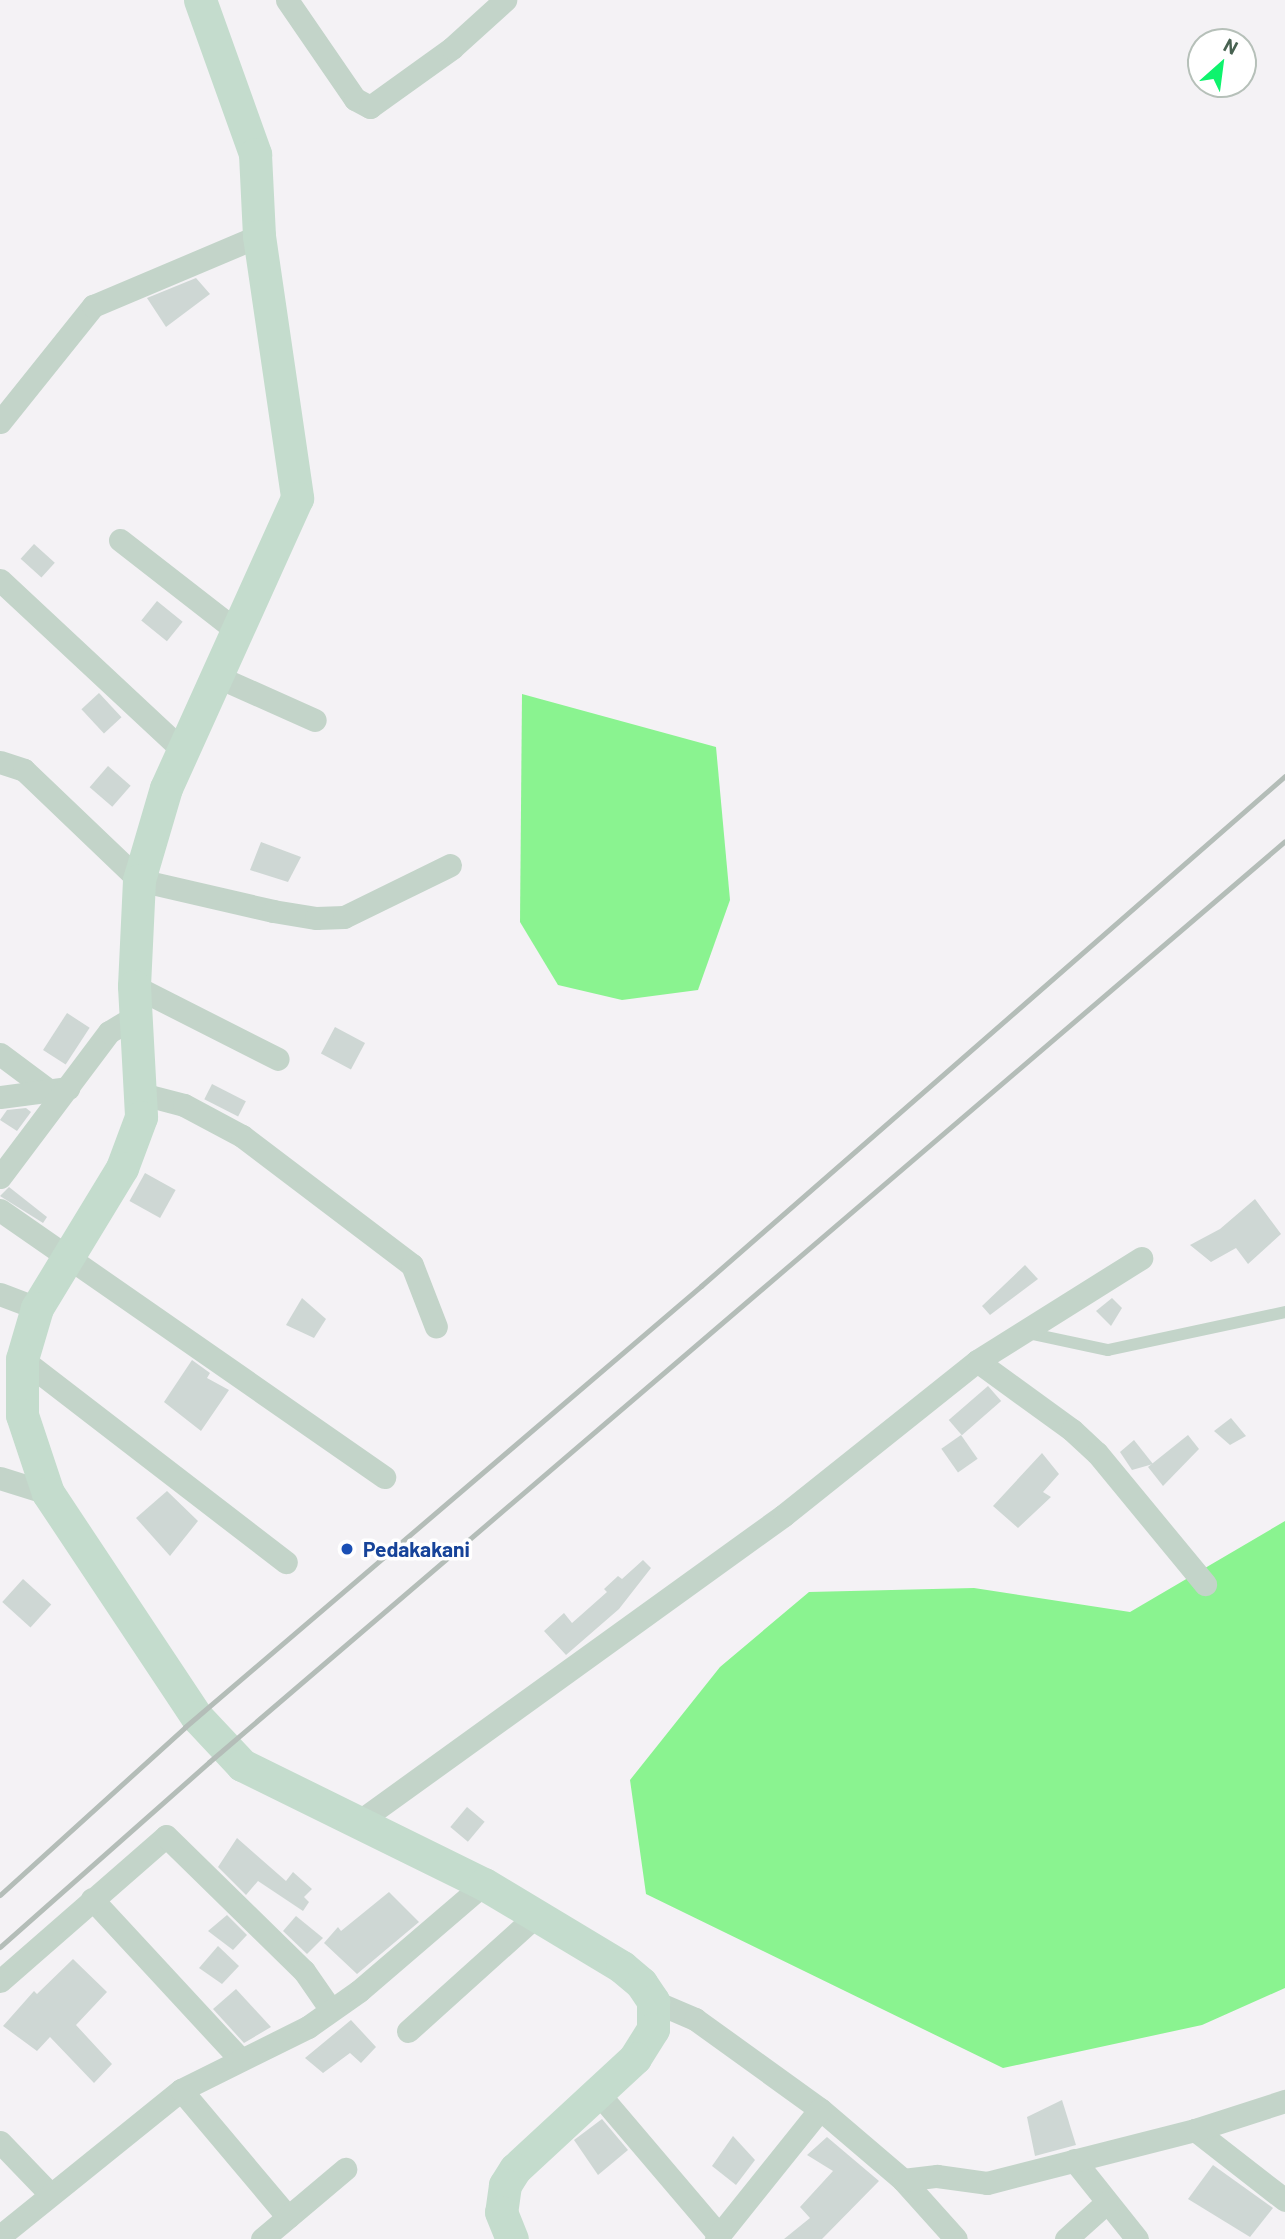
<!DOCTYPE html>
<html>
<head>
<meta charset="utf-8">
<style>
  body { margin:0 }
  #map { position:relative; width:1285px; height:2239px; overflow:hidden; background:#f4f2f5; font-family:Barlow,sans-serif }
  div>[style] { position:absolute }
  .water>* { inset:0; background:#8af390 }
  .building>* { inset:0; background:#ced7d4; transform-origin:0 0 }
  .service>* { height:12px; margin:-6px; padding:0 6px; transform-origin:6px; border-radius:6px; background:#c3d4c9 }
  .minor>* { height:23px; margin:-11.5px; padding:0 11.5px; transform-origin:11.5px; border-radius:11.5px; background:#c3d4c9 }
  .secondary>* { height:33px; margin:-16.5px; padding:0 16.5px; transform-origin:16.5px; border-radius:16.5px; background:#c4dccd }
  .rail>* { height:5px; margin:-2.5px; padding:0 2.5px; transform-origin:2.5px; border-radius:2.5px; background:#b4bdb8 }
  .dots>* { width:19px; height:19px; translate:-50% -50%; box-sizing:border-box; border:4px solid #fff; border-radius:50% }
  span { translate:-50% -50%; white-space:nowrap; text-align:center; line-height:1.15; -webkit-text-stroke:7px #fff; paint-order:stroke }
  .transit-label { font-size:21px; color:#164399; font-weight:700 }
  .left { translate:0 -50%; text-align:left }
  .north { position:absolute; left:1187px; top:28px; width:70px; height:70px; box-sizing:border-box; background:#fff; border:2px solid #b6c0b9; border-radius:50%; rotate:28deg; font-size:19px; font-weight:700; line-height:28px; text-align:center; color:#486251 }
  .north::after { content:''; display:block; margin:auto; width:24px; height:32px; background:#0ef36d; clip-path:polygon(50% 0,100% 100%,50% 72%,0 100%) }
</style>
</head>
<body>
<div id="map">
  <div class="water">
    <div style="clip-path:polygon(522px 694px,716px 747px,730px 900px,698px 990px,622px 1000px,558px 985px,520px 922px)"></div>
    <div style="clip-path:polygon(1285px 1521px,1285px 1988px,1202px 2025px,1003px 2068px,646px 1894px,630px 1780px,720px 1667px,809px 1592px,974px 1588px,1130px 1612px)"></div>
  </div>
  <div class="building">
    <div style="clip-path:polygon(196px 278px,210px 294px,166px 327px,147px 298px)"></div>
    <div style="left:34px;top:544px;width:28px;height:20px;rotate:42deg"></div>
    <div style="left:157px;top:601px;width:33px;height:25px;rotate:39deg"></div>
    <div style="left:99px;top:693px;width:33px;height:24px;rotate:47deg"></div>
    <div style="left:108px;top:766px;width:30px;height:28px;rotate:41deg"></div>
    <div style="clip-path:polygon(261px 842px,301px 857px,288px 882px,250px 870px)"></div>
    <div style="left:67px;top:1013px;width:27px;height:44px;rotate:33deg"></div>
    <div style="left:335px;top:1027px;width:34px;height:30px;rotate:28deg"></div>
    <div style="left:212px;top:1084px;width:38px;height:17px;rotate:27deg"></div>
    <div style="clip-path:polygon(26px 1108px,31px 1112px,17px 1131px,0 1120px,7px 1110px)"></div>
    <div style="left:145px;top:1173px;width:35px;height:32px;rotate:29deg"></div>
    <div style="clip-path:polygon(9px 1187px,47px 1217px,43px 1223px,0 1196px)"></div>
    <div style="clip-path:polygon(1255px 1199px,1281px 1234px,1248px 1264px,1236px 1248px,1211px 1262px,1190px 1245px,1220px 1229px)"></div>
    <div style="clip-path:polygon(1025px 1265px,1038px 1279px,990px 1315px,982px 1306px)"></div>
    <div style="clip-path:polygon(302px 1298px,326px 1319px,314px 1338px,286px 1325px)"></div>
    <div style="clip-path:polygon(1112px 1298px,1122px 1308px,1111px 1326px,1096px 1311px)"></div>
    <div style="clip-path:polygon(192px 1360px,210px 1373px,207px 1378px,229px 1390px,201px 1431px,164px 1402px)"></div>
    <div style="left:988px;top:1386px;width:20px;height:52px;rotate:49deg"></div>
    <div style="clip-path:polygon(1231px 1418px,1246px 1436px,1230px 1445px,1214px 1431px)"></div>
    <div style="left:961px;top:1435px;width:29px;height:24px;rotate:55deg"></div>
    <div style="clip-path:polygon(1188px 1435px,1199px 1449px,1163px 1486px,1148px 1467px)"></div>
    <div style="clip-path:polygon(1134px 1440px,1153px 1464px,1132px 1470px,1120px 1452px)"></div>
    <div style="clip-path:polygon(1042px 1453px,1059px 1474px,1043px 1492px,1051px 1497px,1018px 1528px,993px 1506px)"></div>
    <div style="clip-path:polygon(167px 1491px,198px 1521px,170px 1556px,136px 1518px)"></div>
    <div style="clip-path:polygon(643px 1560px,651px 1568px,619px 1609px,566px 1655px,544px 1631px,564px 1613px,572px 1623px,607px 1592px,604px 1589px,618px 1576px,622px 1579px)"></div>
    <div style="left:23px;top:1579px;width:38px;height:31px;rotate:42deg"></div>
    <div style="left:467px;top:1807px;width:23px;height:26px;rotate:40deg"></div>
    <div style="clip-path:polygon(237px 1838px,286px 1881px,293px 1872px,312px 1889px,304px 1897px,309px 1902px,303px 1911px,258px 1881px,246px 1895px,218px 1867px)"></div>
    <div style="clip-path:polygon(389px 1892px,419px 1922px,357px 1974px,324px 1943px,338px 1927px,341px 1931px)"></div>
    <div style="clip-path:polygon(227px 1915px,247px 1935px,233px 1950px,208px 1931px)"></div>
    <div style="clip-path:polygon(296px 1916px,323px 1938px,307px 1954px,283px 1931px)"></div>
    <div style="clip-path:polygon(218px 1946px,239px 1966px,222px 1984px,199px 1968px)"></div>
    <div style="clip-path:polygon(73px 1959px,107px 1992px,76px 2025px,112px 2064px,94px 2083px,50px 2037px,37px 2051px,3px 2026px,34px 1991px,37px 1994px)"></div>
    <div style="clip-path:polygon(236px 1989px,271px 2027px,244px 2043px,213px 2009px)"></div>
    <div style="clip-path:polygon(351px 2020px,376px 2047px,361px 2063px,350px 2053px,323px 2073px,305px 2058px)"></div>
    <div style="clip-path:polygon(1062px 2100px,1076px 2145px,1035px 2156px,1027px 2117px)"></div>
    <div style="clip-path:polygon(602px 2119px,628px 2150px,598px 2175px,574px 2140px)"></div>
    <div style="clip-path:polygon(733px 2136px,755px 2160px,736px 2185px,712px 2166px)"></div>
    <div style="clip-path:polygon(827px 2137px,879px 2181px,822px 2239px,784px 2239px,810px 2218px,800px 2207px,833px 2171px,807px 2155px)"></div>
    <div style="clip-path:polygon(1213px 2165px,1273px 2208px,1250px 2237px,1188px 2199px)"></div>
  </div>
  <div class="service">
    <div style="left:1023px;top:1332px;width:87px;rotate:12deg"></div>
    <div style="left:1108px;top:1350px;width:181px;rotate:-12.1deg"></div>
  </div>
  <div class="minor">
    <div style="left:287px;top:0;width:120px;rotate:55.5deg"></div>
    <div style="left:355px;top:99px;width:17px;rotate:28deg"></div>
    <div style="left:370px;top:107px;width:101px;rotate:-35.7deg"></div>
    <div style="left:452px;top:48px;width:72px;rotate:-42.2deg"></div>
    <div style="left:0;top:422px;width:149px;rotate:-51.3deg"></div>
    <div style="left:93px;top:306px;width:180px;rotate:-22.9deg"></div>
    <div style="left:120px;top:540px;width:148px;rotate:37.9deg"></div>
    <div style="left:0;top:580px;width:248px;rotate:43deg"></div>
    <div style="left:216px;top:676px;width:108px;rotate:24deg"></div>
    <div style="left:0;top:762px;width:25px;rotate:18deg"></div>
    <div style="left:24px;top:770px;width:159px;rotate:43.7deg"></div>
    <div style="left:139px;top:880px;width:138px;rotate:13deg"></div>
    <div style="left:273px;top:911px;width:44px;rotate:9.2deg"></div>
    <div style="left:316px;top:918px;width:28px;rotate:-2deg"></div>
    <div style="left:344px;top:917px;width:118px;rotate:-26.1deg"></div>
    <div style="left:134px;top:986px;width:161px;rotate:26.9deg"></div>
    <div style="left:0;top:1054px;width:64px;rotate:36.7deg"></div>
    <div style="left:142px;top:1094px;width:43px;rotate:14.7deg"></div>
    <div style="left:184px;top:1105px;width:66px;rotate:28.1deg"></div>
    <div style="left:242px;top:1136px;width:213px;rotate:37.2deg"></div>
    <div style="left:412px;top:1265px;width:66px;rotate:68.8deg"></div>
    <div style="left:0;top:1097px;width:69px;rotate:-7.5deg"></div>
    <div style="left:0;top:1177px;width:181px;rotate:-53.1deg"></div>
    <div style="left:109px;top:1032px;width:31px;rotate:-31deg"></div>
    <div style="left:0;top:1210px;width:468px;rotate:34.8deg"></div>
    <div style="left:0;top:1294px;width:40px;rotate:21deg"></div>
    <div style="left:22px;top:1359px;width:333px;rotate:37.6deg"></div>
    <div style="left:977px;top:1361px;width:117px;rotate:36deg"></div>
    <div style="left:1072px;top:1430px;width:34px;rotate:43deg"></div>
    <div style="left:1097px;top:1453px;width:170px;rotate:50.5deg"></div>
    <div style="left:0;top:1478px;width:50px;rotate:17.4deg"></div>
    <div style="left:357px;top:1823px;width:526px;rotate:-35.8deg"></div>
    <div style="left:784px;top:1515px;width:247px;rotate:-38.6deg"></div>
    <div style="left:977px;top:1361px;width:194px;rotate:-32.1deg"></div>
    <div style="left:92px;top:1899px;width:219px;rotate:47.2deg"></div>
    <div style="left:0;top:1981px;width:220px;rotate:-41.1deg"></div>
    <div style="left:166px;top:1836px;width:193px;rotate:44.4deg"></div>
    <div style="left:304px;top:1971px;width:47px;rotate:55.3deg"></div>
    <div style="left:653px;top:2001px;width:46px;rotate:23.2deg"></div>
    <div style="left:695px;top:2019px;width:154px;rotate:35.8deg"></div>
    <div style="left:820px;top:2109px;width:109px;rotate:40.5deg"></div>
    <div style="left:903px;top:2180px;width:79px;rotate:48.1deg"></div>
    <div style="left:408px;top:2031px;width:173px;rotate:-42deg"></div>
    <div style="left:181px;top:2090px;width:166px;rotate:49.9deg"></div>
    <div style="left:598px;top:2093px;width:187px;rotate:49.6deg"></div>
    <div style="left:1195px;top:2130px;width:114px;rotate:37.9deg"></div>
    <div style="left:0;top:2142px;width:72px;rotate:46.1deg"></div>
    <div style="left:1074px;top:2160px;width:101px;rotate:51.4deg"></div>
    <div style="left:903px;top:2180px;width:34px;rotate:-7deg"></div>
    <div style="left:937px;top:2176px;width:50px;rotate:8deg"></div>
    <div style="left:987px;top:2183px;width:215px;rotate:-14.3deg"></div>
    <div style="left:1195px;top:2130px;width:95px;rotate:-17.9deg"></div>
    <div style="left:0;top:2236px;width:233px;rotate:-38.9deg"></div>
    <div style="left:181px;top:2090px;width:142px;rotate:-26.4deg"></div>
    <div style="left:308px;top:2027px;width:62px;rotate:-35.2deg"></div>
    <div style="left:359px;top:1991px;width:165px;rotate:-40.6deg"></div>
    <div style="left:262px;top:2239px;width:109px;rotate:-40.1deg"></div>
    <div style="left:716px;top:2239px;width:166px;rotate:-51.3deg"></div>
    <div style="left:1066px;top:2239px;width:54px;rotate:-42deg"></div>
  </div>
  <div class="secondary">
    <div style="left:200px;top:0;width:164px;rotate:70.3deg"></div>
    <div style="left:255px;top:154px;width:82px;rotate:87.2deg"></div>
    <div style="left:259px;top:236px;width:265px;rotate:81.7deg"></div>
    <div style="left:297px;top:498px;width:318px;rotate:114.3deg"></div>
    <div style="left:166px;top:788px;width:96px;rotate:106.4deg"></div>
    <div style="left:139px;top:880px;width:106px;rotate:92.7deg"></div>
    <div style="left:134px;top:986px;width:131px;rotate:86.9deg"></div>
    <div style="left:141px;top:1117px;width:54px;rotate:110.4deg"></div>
    <div style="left:122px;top:1168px;width:164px;rotate:121.3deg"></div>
    <div style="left:37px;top:1308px;width:53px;rotate:106.4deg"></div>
    <div style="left:22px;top:1359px;width:56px;rotate:90deg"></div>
    <div style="left:22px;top:1415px;width:82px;rotate:71.6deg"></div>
    <div style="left:48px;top:1493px;width:269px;rotate:56.4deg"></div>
    <div style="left:197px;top:1717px;width:66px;rotate:46.8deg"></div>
    <div style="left:242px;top:1765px;width:270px;rotate:26.2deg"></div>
    <div style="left:484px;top:1884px;width:161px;rotate:31deg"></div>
    <div style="left:622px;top:1967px;width:25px;rotate:40deg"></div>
    <div style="left:641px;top:1983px;width:22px;rotate:56deg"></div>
    <div style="left:653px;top:2001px;width:28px;rotate:90deg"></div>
    <div style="left:653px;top:2029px;width:34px;rotate:122deg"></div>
    <div style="left:635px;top:2058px;width:163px;rotate:137.2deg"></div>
    <div style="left:515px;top:2169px;width:19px;rotate:122deg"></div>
    <div style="left:505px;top:2185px;width:27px;rotate:98deg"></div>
    <div style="left:501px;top:2212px;width:29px;rotate:68deg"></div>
  </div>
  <div class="rail">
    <div style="left:0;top:1895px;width:250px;rotate:-42.2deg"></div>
    <div style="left:185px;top:1727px;width:679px;rotate:-40.52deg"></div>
    <div style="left:701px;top:1286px;width:775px;rotate:-41.13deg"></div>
    <div style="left:0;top:1947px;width:279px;rotate:-41.5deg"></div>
    <div style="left:209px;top:1762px;width:1416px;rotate:-40.56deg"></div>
  </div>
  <div class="dots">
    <div style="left:347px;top:1549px;background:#1a4fb4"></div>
  </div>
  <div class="transit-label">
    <span class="left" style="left:363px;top:1549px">Pedakakani</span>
  </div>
  <div class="north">N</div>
</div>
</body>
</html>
